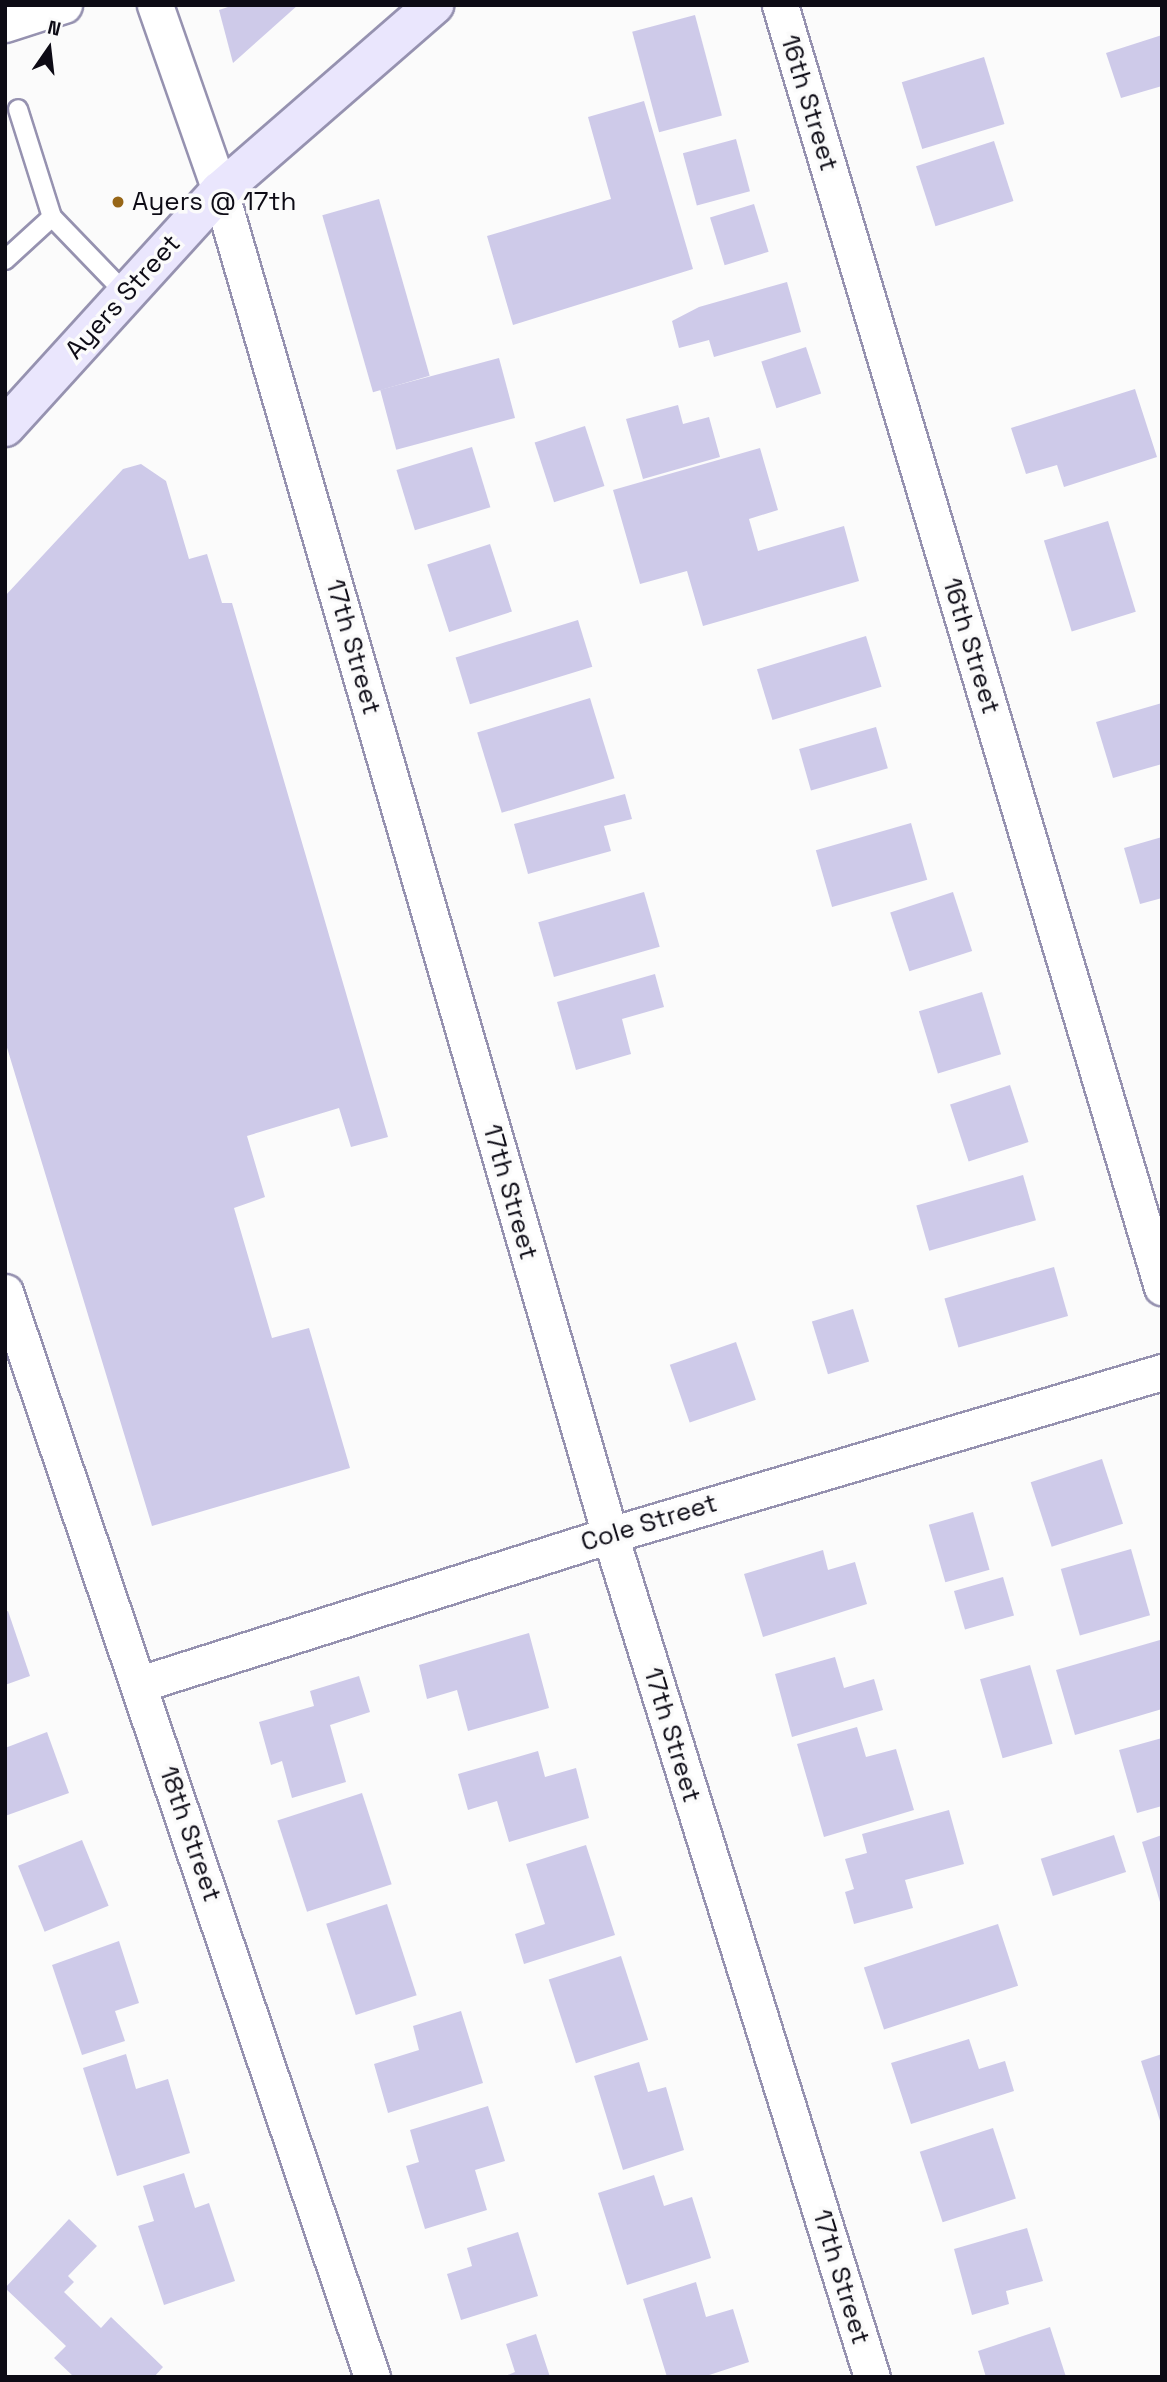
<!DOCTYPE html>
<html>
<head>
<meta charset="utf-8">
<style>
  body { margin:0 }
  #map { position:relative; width:1167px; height:2382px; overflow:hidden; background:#fbfbfb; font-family:"Space Grotesk",sans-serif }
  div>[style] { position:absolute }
  .building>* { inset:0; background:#cecae9; transform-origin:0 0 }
  .roads { filter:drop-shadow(2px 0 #9692b0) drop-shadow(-2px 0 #9692b0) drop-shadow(0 2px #9692b0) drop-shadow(0 -2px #9692b0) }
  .service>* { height:18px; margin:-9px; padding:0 9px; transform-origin:9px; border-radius:9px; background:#fff }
  .minor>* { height:35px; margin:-17.5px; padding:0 17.5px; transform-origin:17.5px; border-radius:17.5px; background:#fff }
  .secondary>* { height:38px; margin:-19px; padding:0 19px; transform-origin:19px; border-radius:19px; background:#eae6fd }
  .dots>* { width:19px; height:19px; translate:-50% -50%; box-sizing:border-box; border:4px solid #fbfbfb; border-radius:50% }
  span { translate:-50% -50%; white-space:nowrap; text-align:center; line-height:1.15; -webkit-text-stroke:7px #fbfbfb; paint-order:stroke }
  .street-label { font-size:26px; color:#0d0b15 }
  .poi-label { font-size:26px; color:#0d0b15 }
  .left { translate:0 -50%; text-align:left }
  .frame { position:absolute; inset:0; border:7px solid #0d0b15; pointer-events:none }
  .north { position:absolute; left:14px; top:14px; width:70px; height:70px; -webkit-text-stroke:5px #fbfbfb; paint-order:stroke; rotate:14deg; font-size:19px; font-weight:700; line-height:28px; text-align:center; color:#0d0b15 }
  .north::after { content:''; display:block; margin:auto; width:24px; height:32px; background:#0d0b15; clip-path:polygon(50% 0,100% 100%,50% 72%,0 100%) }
</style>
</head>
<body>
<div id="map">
  <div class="building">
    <div style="clip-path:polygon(234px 5px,298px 5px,233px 63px,219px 10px)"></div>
    <div style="left:695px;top:15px;width:104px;height:65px;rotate:75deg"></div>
    <div style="clip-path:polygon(1162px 35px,1162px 86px,1121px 98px,1106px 53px)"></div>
    <div style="left:984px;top:57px;width:70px;height:86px;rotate:73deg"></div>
    <div style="clip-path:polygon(644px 101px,693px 269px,513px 325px,487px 236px,611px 199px,588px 117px)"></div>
    <div style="left:736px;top:139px;width:54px;height:55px;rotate:75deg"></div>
    <div style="left:994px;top:141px;width:63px;height:82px;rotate:72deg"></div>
    <div style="left:379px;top:199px;width:184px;height:59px;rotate:74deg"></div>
    <div style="left:754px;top:204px;width:50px;height:46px;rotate:73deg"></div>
    <div style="clip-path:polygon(787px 282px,801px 332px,714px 357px,709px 340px,679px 348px,672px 321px,699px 307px)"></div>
    <div style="left:806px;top:347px;width:49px;height:47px;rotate:72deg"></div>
    <div style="left:499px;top:358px;width:62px;height:123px;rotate:75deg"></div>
    <div style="clip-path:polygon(1135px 389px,1157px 457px,1064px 487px,1057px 465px,1026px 474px,1011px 428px)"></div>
    <div style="clip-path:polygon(678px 405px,683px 424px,709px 417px,720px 457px,643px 479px,626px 419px)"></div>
    <div style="left:585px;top:426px;width:63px;height:53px;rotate:72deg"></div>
    <div style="left:472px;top:447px;width:63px;height:79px;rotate:73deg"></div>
    <div style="clip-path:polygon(760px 448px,778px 510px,749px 519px,758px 551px,844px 526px,859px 581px,703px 626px,687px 571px,640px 584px,613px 490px)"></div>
    <div style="clip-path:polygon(141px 464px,166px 481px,189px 559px,207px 554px,222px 603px,232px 603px,388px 1137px,351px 1147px,339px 1108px,247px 1136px,265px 1197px,234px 1208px,272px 1338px,309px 1328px,350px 1468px,152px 1526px,5px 1041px,5px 596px,123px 469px)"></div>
    <div style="left:1108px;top:521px;width:95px;height:67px;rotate:73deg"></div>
    <div style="left:490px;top:544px;width:71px;height:66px;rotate:72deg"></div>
    <div style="left:578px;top:620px;width:49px;height:128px;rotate:73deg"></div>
    <div style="left:866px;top:636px;width:53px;height:114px;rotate:73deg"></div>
    <div style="left:590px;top:698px;width:84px;height:118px;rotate:73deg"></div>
    <div style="clip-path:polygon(1162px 703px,1162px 764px,1113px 778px,1096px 722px)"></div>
    <div style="left:876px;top:727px;width:43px;height:80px;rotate:74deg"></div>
    <div style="clip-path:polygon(625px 794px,632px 819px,604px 826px,611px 851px,528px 874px,514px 824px)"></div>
    <div style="left:911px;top:823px;width:59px;height:99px;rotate:74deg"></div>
    <div style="clip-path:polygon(1162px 837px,1162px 898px,1140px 904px,1124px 848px)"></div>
    <div style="left:644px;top:892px;width:57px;height:110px;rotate:74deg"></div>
    <div style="left:953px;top:892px;width:62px;height:66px;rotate:72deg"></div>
    <div style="clip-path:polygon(655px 974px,664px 1007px,622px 1019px,631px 1054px,576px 1070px,557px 1002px)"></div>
    <div style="left:982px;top:992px;width:65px;height:66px;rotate:73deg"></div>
    <div style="left:1010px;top:1085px;width:60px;height:63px;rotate:72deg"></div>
    <div style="left:1023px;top:1175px;width:47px;height:111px;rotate:74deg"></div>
    <div style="left:1054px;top:1267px;width:51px;height:114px;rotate:74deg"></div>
    <div style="left:853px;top:1309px;width:55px;height:43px;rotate:73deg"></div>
    <div style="left:736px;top:1342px;width:61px;height:70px;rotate:71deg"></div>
    <div style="left:1102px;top:1459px;width:68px;height:75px;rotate:72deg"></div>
    <div style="left:973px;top:1512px;width:60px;height:46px;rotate:74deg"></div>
    <div style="left:1131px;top:1549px;width:69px;height:73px;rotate:74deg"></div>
    <div style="clip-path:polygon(823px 1550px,828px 1570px,855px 1562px,867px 1604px,763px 1637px,744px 1574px)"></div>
    <div style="left:1003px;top:1577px;width:40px;height:51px;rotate:74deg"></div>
    <div style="clip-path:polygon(8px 1611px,30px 1676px,5px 1685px,5px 1612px)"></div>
    <div style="clip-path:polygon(529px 1633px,549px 1708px,468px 1731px,457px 1690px,427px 1699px,419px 1665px)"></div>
    <div style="clip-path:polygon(1160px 1640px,1162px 1709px,1075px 1735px,1056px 1670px)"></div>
    <div style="clip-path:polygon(835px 1657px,844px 1688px,874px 1679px,883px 1710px,792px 1737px,775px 1674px)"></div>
    <div style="left:1030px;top:1665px;width:82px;height:52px;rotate:74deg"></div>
    <div style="clip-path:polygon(359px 1676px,370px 1712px,330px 1725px,346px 1782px,292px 1798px,282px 1761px,271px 1765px,259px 1722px,314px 1706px,310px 1691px)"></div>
    <div style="clip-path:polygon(857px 1727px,866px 1757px,896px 1749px,914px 1810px,824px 1837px,797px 1744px)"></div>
    <div style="clip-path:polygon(47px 1732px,69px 1793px,5px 1816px,5px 1748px)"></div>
    <div style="clip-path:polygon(1162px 1738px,1162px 1806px,1137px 1813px,1119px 1750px)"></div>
    <div style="clip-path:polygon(538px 1751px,545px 1777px,576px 1768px,589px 1818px,509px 1842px,497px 1801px,468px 1810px,458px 1774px)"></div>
    <div style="left:362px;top:1793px;width:96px;height:89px;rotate:72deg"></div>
    <div style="clip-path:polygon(949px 1810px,964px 1864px,905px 1880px,913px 1908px,854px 1924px,845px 1892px,854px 1889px,845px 1859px,867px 1853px,862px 1834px)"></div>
    <div style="left:1114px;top:1835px;width:39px;height:77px;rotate:72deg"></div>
    <div style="clip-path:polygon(1162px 1835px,1162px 1902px,1160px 1902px,1142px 1842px)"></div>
    <div style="left:82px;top:1840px;width:71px;height:69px;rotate:68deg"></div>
    <div style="clip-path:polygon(586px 1845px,615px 1935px,524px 1964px,515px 1934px,545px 1924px,526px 1864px)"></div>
    <div style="left:387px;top:1904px;width:96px;height:64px;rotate:72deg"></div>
    <div style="left:998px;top:1924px;width:65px;height:141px;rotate:72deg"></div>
    <div style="clip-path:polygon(119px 1941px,139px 2003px,115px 2011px,125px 2041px,82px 2055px,52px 1965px)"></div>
    <div style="left:621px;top:1956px;width:88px;height:76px;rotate:72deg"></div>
    <div style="clip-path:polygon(461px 2011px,483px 2083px,388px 2113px,374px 2064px,419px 2050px,413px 2026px)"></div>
    <div style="clip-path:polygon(969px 2039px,979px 2069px,1005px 2061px,1014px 2091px,911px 2124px,891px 2063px)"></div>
    <div style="clip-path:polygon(126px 2054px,136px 2089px,168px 2079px,190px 2153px,117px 2176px,83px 2068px)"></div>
    <div style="clip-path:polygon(1162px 2054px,1162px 2124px,1161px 2124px,1141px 2061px)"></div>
    <div style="clip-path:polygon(639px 2062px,648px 2092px,666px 2087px,684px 2150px,623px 2170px,594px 2076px)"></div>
    <div style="clip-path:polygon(488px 2106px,505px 2161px,475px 2170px,487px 2210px,425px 2229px,406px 2166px,419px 2162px,410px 2130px)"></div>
    <div style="left:993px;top:2128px;width:74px;height:77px;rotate:72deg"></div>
    <div style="clip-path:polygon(184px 2173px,195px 2208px,209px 2203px,235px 2281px,164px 2305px,138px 2226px,154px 2221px,143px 2186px)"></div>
    <div style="clip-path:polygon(654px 2175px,664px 2206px,692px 2197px,711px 2258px,627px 2285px,598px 2193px)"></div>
    <div style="clip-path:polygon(69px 2219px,97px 2246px,68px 2276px,74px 2282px,64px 2292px,101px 2328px,111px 2317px,163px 2367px,154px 2377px,74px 2377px,54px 2358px,66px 2346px,5px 2288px)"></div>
    <div style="clip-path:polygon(1027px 2228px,1043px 2281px,1006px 2291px,1009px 2304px,972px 2315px,954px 2249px)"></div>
    <div style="clip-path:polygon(518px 2232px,538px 2296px,461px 2320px,447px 2274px,472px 2266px,467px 2248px)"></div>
    <div style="clip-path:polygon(696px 2282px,706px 2317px,733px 2309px,749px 2362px,703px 2377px,667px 2377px,643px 2299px)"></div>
    <div style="clip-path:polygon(1050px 2327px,1066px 2377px,986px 2377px,978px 2351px)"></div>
    <div style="clip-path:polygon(536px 2334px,550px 2377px,503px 2377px,515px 2372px,506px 2344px)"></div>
  </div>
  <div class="roads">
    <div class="service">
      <div style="left:52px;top:217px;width:107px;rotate:46.1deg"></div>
      <div style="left:5px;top:260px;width:64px;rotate:-42.5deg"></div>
      <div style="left:52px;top:217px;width:113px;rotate:-107.5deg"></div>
    </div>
    <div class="minor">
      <div style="left:155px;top:5px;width:197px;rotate:70.7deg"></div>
      <div style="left:220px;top:191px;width:1399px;rotate:73.82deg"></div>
      <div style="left:610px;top:1535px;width:882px;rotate:72.72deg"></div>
      <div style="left:780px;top:5px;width:1338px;rotate:73.41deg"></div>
      <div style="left:5px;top:24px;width:62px;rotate:-17.9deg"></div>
      <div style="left:5px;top:1292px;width:1145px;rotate:71.31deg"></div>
      <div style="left:140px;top:1684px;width:493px;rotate:-17.6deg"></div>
      <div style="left:610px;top:1535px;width:576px;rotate:-16.45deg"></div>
    </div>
    <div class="secondary">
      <div style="left:5px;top:427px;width:319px;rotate:-47.7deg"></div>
      <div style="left:220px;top:191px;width:284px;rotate:-41deg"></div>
    </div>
  </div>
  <div class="dots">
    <div style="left:118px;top:202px;background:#976617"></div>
  </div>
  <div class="street-label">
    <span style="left:809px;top:103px;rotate:73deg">16th Street</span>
    <span style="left:123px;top:297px;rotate:-48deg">Ayers Street</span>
    <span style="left:971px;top:646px;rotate:73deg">16th Street</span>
    <span style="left:353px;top:647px;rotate:74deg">17th Street</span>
    <span style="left:510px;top:1192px;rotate:74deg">17th Street</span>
    <span style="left:649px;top:1523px;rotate:-17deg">Cole Street</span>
    <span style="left:672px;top:1735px;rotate:73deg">17th Street</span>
    <span style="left:190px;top:1834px;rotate:71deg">18th Street</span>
    <span style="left:841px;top:2277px;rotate:73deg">17th Street</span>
  </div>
  <div class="poi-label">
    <span class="left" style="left:132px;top:202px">Ayers @ 17th</span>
  </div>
  <div class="frame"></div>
  <div class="north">N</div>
</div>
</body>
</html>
